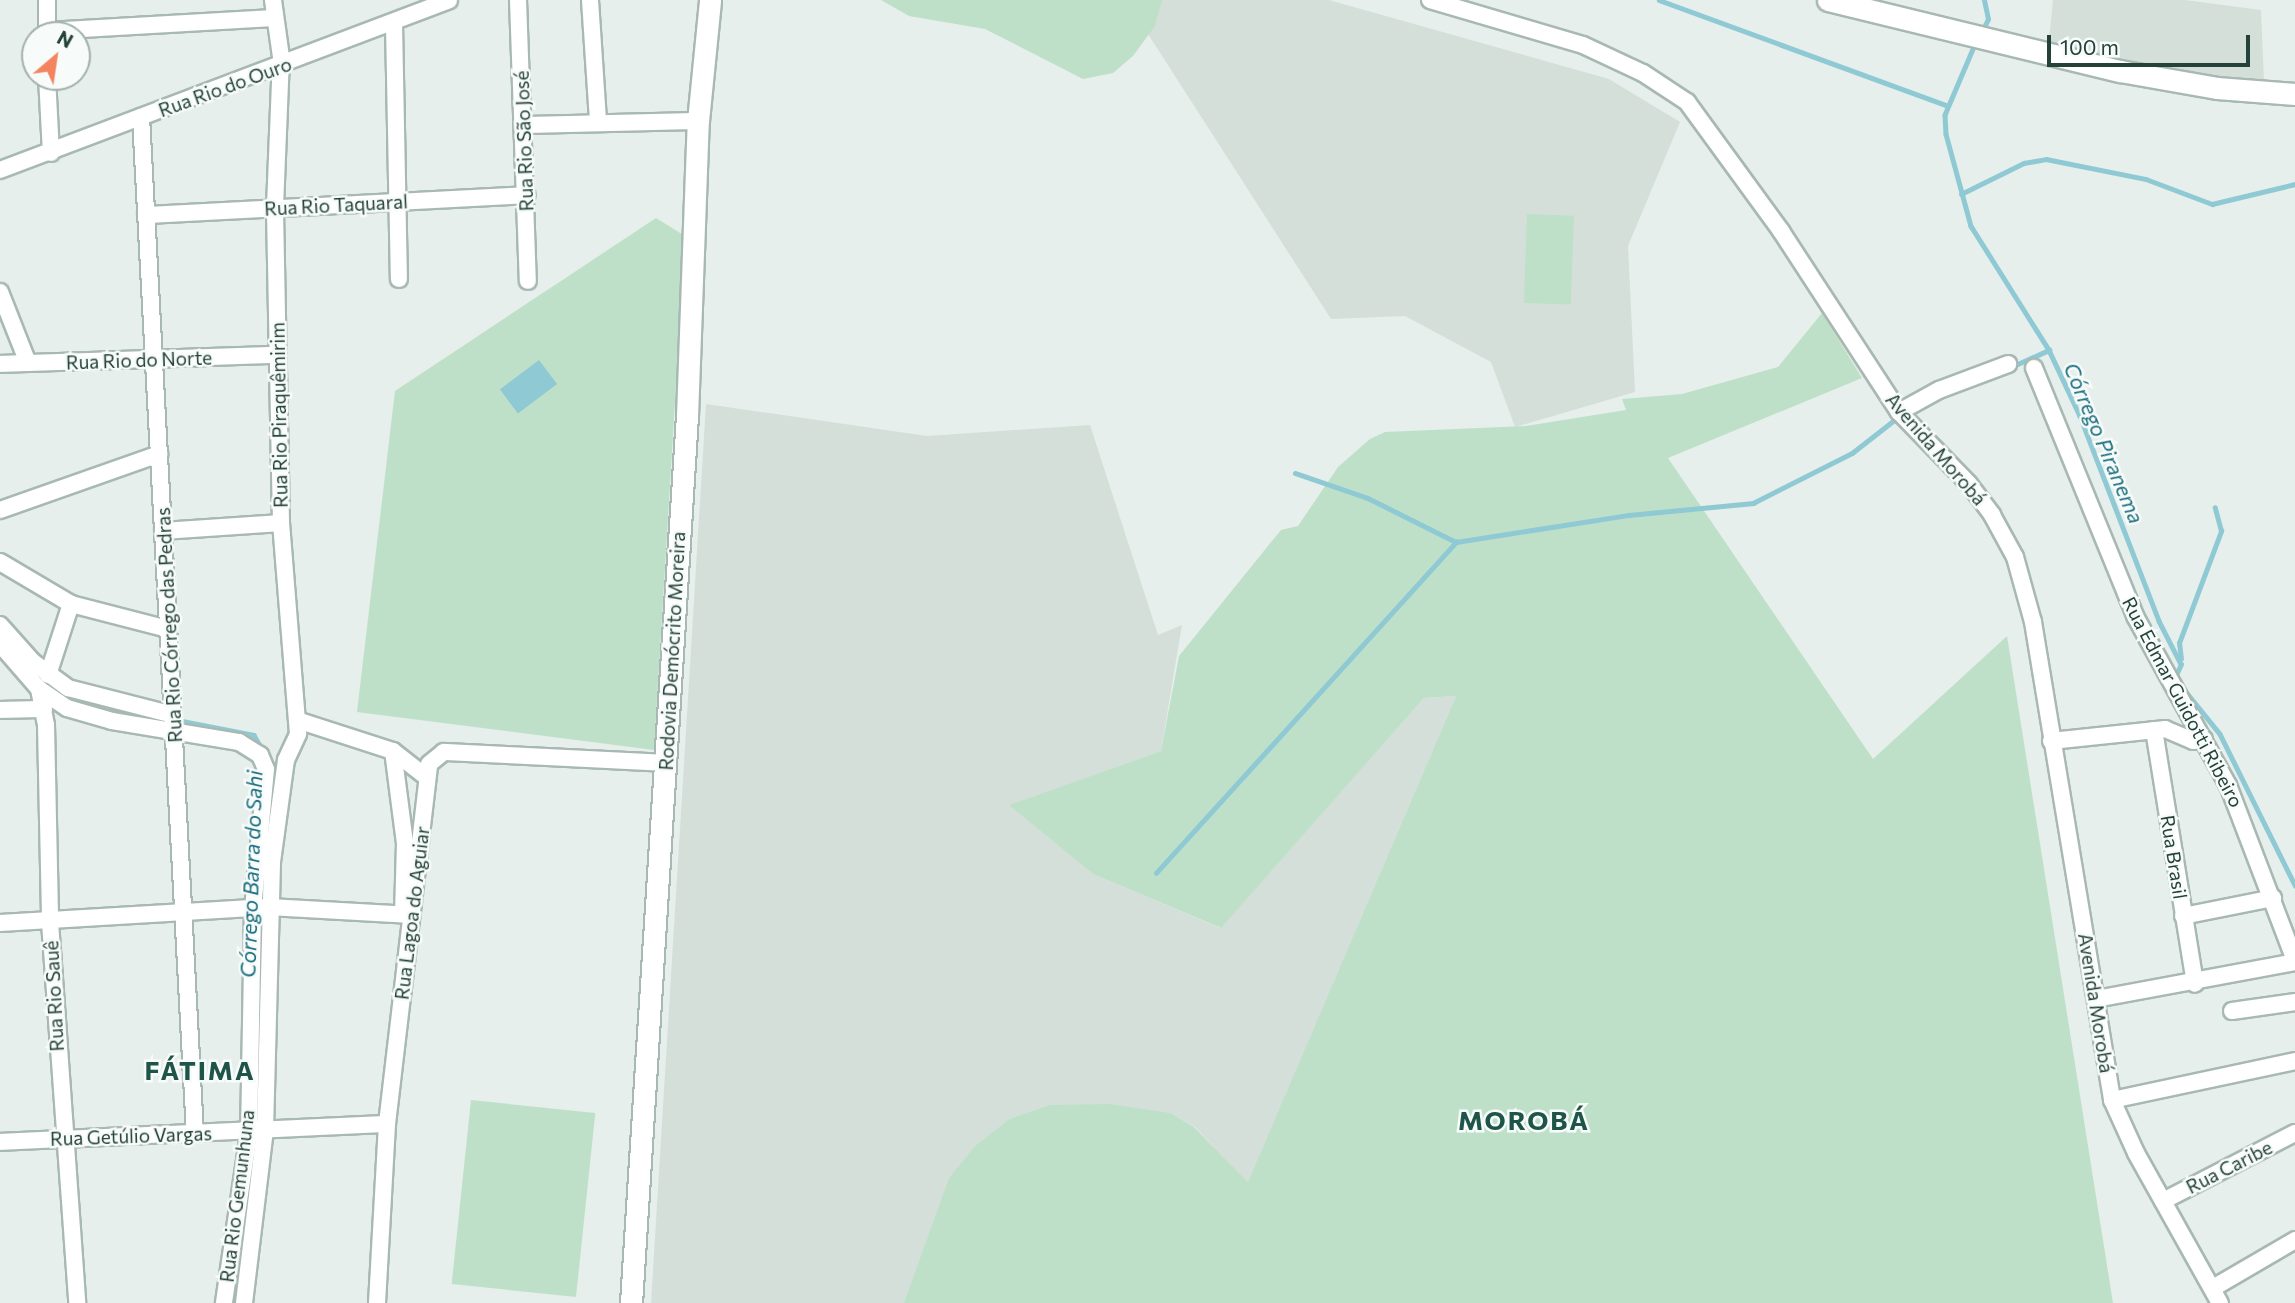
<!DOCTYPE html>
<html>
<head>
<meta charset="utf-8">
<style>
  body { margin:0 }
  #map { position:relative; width:2295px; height:1303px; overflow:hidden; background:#e6efeb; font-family:Commissioner,sans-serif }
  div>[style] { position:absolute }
  .built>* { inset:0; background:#d4dfda }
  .green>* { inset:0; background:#bfe0c8; transform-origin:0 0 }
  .water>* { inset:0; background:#8ec9d4; transform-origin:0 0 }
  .stream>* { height:4.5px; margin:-2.25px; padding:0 2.25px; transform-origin:2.25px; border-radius:2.25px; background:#8ec9d4 }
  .roads { filter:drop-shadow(2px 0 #a8b8b2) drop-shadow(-2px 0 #a8b8b2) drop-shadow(0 2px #a8b8b2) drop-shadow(0 -2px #a8b8b2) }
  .street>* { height:16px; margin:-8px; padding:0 8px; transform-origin:8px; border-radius:8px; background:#fff }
  .secondary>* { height:21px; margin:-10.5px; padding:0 10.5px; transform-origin:10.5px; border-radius:10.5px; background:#fff }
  span { translate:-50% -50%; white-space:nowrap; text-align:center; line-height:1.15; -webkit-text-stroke:5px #f7fbf9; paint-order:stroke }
  .street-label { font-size:19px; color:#24423a }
  .water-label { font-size:21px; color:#1c6f80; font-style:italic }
  .district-label { font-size:26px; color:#1f5548; font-weight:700; letter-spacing:2px }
  .north { position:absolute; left:21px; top:21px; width:70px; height:70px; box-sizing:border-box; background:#f7fbf9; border:2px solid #a3b1ad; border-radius:50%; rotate:29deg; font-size:19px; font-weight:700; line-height:28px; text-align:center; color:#24423a }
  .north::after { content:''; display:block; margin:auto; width:24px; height:32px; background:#f4845f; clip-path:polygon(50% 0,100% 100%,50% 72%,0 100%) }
  .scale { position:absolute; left:2047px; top:35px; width:203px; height:32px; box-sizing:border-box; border:4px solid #24423a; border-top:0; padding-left:9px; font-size:21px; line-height:24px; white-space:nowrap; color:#24423a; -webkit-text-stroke:5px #f7fbf9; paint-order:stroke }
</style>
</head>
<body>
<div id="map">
  <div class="built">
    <div style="clip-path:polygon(1152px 0,1329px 0,1609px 79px,1680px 122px,1628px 246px,1635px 392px,1515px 427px,1491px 362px,1405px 316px,1331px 319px,1148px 34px)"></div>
    <div style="clip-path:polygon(2053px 0,2185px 0,2261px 10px,2264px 81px,2230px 83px,2048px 51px)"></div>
    <div style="clip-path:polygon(706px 404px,927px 436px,1090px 425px,1158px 635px,1182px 625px,1161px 751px,1010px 805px,1093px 874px,1220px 928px,1424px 698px,1456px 696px,1248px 1183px,1195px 1127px,1171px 1113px,1049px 1105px,1009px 1119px,976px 1145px,904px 1303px,651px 1303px)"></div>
  </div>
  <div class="green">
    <div style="clip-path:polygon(881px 0,1162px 0,1155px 26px,1133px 56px,1113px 73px,1083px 79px,985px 29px,909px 16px)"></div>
    <div style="left:1527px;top:214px;width:47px;height:89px;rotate:2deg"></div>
    <div style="clip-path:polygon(656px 218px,685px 236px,654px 750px,357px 712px,395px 391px)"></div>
    <div style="clip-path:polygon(1822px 313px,1862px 378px,1668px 458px,1873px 759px,2007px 636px,2113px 1303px,904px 1303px,949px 1178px,976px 1145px,1009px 1119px,1049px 1105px,1109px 1104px,1171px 1113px,1194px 1127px,1248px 1182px,1456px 696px,1424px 698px,1221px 928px,1093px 874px,1009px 805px,1161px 751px,1179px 656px,1281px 530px,1298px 526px,1338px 467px,1370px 439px,1385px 432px,1526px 426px,1626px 410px,1622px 399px,1682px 394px,1778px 367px)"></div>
    <div style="left:471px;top:1100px;width:125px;height:185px;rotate:6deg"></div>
  </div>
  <div class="water">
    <div style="left:539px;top:360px;width:30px;height:49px;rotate:53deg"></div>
  </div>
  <div class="stream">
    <div style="left:1659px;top:0;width:306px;rotate:20.1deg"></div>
    <div style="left:1982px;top:31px;width:13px;rotate:-63deg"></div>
    <div style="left:1988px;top:19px;width:19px;rotate:-102deg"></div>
    <div style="left:1976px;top:42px;width:79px;rotate:113deg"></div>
    <div style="left:1945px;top:115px;width:19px;rotate:87deg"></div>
    <div style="left:1946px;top:134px;width:95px;rotate:74.8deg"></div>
    <div style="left:1971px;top:226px;width:146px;rotate:57.8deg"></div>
    <div style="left:2049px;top:350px;width:73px;rotate:64.8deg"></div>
    <div style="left:2080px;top:416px;width:220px;rotate:68.9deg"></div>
    <div style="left:2159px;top:621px;width:48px;rotate:62.9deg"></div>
    <div style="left:1961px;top:194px;width:70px;rotate:-26.2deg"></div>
    <div style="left:2024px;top:163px;width:22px;rotate:-10deg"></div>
    <div style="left:2046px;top:159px;width:102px;rotate:11.3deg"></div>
    <div style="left:2146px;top:179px;width:71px;rotate:20.7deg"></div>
    <div style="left:2212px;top:204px;width:85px;rotate:-13.5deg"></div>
    <div style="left:2011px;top:367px;width:42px;rotate:-24.1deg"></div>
    <div style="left:1295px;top:473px;width:77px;rotate:18.9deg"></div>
    <div style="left:1368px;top:498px;width:98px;rotate:26.6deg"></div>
    <div style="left:2181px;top:659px;width:16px;rotate:-97deg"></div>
    <div style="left:2179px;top:643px;width:120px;rotate:-69.4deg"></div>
    <div style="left:2221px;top:531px;width:24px;rotate:-105deg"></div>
    <div style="left:2175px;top:677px;width:14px;rotate:-65deg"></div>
    <div style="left:2182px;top:687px;width:60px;rotate:51deg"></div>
    <div style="left:2220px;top:734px;width:169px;rotate:63.6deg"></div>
    <div style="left:73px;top:696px;width:19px;rotate:35deg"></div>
    <div style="left:98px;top:709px;width:50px;rotate:8deg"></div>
    <div style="left:177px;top:720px;width:78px;rotate:11deg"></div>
    <div style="left:254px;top:735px;width:38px;rotate:60deg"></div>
    <div style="left:271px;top:814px;width:30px;rotate:-88deg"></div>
    <div style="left:1156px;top:873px;width:447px;rotate:-47.8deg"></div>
    <div style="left:1456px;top:542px;width:175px;rotate:-8.9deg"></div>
    <div style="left:1629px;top:515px;width:125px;rotate:-5.5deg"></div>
    <div style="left:1753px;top:503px;width:111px;rotate:-26.8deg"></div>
    <div style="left:1852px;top:453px;width:58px;rotate:-38deg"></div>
    <div style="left:234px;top:1303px;width:94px;rotate:-82.6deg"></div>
  </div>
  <div class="roads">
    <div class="street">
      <div style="left:47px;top:0;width:35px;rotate:90deg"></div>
      <div style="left:518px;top:0;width:281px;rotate:88deg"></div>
      <div style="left:590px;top:0;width:122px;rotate:86.2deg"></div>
      <div style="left:1430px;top:0;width:159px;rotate:16.4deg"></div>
      <div style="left:1583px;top:45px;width:66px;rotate:25deg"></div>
      <div style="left:1643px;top:73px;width:53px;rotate:33.4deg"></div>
      <div style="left:1687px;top:102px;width:160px;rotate:53.9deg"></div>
      <div style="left:1781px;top:231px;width:216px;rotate:56.9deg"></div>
      <div style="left:1899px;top:412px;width:100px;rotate:45.8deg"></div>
      <div style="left:1969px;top:484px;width:39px;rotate:53deg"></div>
      <div style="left:1992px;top:515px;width:48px;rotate:61.3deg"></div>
      <div style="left:2015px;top:557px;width:67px;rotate:74.5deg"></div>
      <div style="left:2033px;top:622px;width:484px;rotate:80.6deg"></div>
      <div style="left:2112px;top:1100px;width:58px;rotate:65.6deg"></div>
      <div style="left:2136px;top:1153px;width:172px;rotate:60.8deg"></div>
      <div style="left:394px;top:24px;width:255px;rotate:88.9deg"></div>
      <div style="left:47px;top:31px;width:227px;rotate:-3.3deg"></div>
      <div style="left:47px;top:77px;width:76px;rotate:87deg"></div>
      <div style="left:141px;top:117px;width:1017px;rotate:86.96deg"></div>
      <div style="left:524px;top:125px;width:174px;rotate:-1.3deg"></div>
      <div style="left:0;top:170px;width:480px;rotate:-20.7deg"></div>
      <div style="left:146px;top:215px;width:381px;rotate:-3deg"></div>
      <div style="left:0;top:292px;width:76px;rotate:68.5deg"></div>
      <div style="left:0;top:364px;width:277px;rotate:-1.9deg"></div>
      <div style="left:2034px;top:368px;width:268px;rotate:67.8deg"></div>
      <div style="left:2135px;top:616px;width:193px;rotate:61.2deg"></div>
      <div style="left:2228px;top:785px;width:187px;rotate:69.1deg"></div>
      <div style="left:1899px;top:412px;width:46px;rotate:-28.8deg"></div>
      <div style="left:1939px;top:390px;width:74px;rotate:-20.6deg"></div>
      <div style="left:0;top:510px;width:169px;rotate:-19.4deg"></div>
      <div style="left:163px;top:531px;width:118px;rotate:-3.9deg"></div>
      <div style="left:0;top:562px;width:82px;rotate:30.6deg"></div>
      <div style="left:71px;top:604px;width:100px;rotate:14.5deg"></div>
      <div style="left:0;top:625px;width:50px;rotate:48.3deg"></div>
      <div style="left:33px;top:662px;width:44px;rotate:36.6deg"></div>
      <div style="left:68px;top:688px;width:108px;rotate:14.4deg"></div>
      <div style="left:0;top:644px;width:60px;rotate:49.1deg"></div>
      <div style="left:39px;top:689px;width:34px;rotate:34deg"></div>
      <div style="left:67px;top:708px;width:47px;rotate:16.1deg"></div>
      <div style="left:112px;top:721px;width:129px;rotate:9.4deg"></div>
      <div style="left:239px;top:742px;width:25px;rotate:32deg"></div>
      <div style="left:260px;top:755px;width:15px;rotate:67deg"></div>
      <div style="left:266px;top:769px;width:140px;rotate:95.3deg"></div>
      <div style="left:253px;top:908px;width:225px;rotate:91deg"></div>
      <div style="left:249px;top:1133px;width:172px;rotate:98.4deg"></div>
      <div style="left:48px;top:675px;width:75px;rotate:-72.1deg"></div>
      <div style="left:39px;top:689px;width:37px;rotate:79deg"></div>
      <div style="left:46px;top:725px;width:197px;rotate:88.8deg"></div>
      <div style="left:50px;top:922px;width:382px;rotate:85.9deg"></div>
      <div style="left:0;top:710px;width:44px;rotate:-1.3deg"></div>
      <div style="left:297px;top:720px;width:101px;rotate:17.9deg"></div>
      <div style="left:393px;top:751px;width:41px;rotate:38deg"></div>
      <div style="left:2154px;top:730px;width:257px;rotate:80.8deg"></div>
      <div style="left:2051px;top:741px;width:115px;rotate:-6deg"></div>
      <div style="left:2165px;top:729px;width:30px;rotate:23deg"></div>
      <div style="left:2193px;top:741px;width:11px;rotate:-10deg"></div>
      <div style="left:393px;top:751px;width:93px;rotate:82.6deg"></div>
      <div style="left:405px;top:843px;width:70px;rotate:91.6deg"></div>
      <div style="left:2183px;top:916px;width:92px;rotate:-11.3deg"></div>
      <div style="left:0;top:923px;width:269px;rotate:-3.4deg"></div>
      <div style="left:269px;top:907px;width:143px;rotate:3.2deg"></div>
      <div style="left:2096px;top:999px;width:202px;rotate:-10.5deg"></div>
      <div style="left:2232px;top:1011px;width:64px;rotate:-8.1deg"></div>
      <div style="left:2112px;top:1100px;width:187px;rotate:-12deg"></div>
      <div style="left:0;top:1142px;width:387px;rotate:-2.7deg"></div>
      <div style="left:2163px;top:1201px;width:148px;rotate:-27.3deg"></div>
      <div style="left:2213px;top:1288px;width:95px;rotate:-30.3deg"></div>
      <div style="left:244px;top:1303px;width:174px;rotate:-83.1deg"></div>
      <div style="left:265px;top:1130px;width:268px;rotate:-88.5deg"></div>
      <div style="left:272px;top:862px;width:103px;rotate:-82.2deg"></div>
      <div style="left:286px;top:760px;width:29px;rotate:-65deg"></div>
      <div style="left:298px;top:734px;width:212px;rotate:-94.6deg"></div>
      <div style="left:281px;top:523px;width:316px;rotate:-91.1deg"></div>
      <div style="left:275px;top:207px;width:150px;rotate:-87.7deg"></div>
      <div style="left:281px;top:57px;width:58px;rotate:-98deg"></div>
      <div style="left:377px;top:1303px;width:179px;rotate:-86.8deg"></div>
      <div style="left:387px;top:1124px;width:362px;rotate:-83.3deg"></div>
      <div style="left:429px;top:764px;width:19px;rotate:-39deg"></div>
      <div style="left:444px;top:752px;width:221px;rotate:2.8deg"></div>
    </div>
    <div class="secondary">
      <div style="left:1828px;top:0;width:301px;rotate:13.7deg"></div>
      <div style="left:2120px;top:71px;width:98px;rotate:9.9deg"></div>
      <div style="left:2217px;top:88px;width:78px;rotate:4.4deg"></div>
      <div style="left:631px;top:1303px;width:889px;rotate:-86.39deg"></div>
      <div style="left:687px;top:416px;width:295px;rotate:-87.9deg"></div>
      <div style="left:698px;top:121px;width:122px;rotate:-84.3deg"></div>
    </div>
  </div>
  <div class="street-label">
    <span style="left:225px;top:87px;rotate:-20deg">Rua Rio do Ouro</span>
    <span style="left:524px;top:141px;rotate:-92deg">Rua Rio São José</span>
    <span style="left:336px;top:205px;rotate:-3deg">Rua Rio Taquaral</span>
    <span style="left:139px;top:360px;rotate:-2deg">Rua Rio do Norte</span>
    <span style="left:279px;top:415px;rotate:-91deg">Rua Rio Piraquêmirim</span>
    <span style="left:1936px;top:449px;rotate:49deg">Avenida Morobá</span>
    <span style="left:169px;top:625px;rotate:-93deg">Rua Rio Córrego das Pedras</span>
    <span style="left:672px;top:651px;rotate:-87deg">Rodovia Demócrito Moreira</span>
    <span style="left:2183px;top:702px;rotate:62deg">Rua Edmar Guidotti Ribeiro</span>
    <span style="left:2174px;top:857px;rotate:81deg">Rua Brasil</span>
    <span style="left:412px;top:913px;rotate:-83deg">Rua Lagoa do Aguiar</span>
    <span style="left:54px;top:996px;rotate:-93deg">Rua Rio Sauê</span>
    <span style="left:2096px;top:1003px;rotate:81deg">Avenida Morobá</span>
    <span style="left:131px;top:1136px;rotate:-2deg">Rua Getúlio Vargas</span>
    <span style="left:2229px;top:1167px;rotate:-27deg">Rua Caribe</span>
    <span style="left:237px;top:1196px;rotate:-83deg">Rua Rio Gemunhuna</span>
  </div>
  <div class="water-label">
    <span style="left:2104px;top:443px;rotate:67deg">Córrego Piranema</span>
    <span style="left:251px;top:874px;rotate:-88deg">Córrego Barra do Sahi</span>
  </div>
  <div class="district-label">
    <span style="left:200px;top:1070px">FÁTIMA</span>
    <span style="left:1524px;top:1120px">MOROBÁ</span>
  </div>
  <div class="north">N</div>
  <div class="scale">100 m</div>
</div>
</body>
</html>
